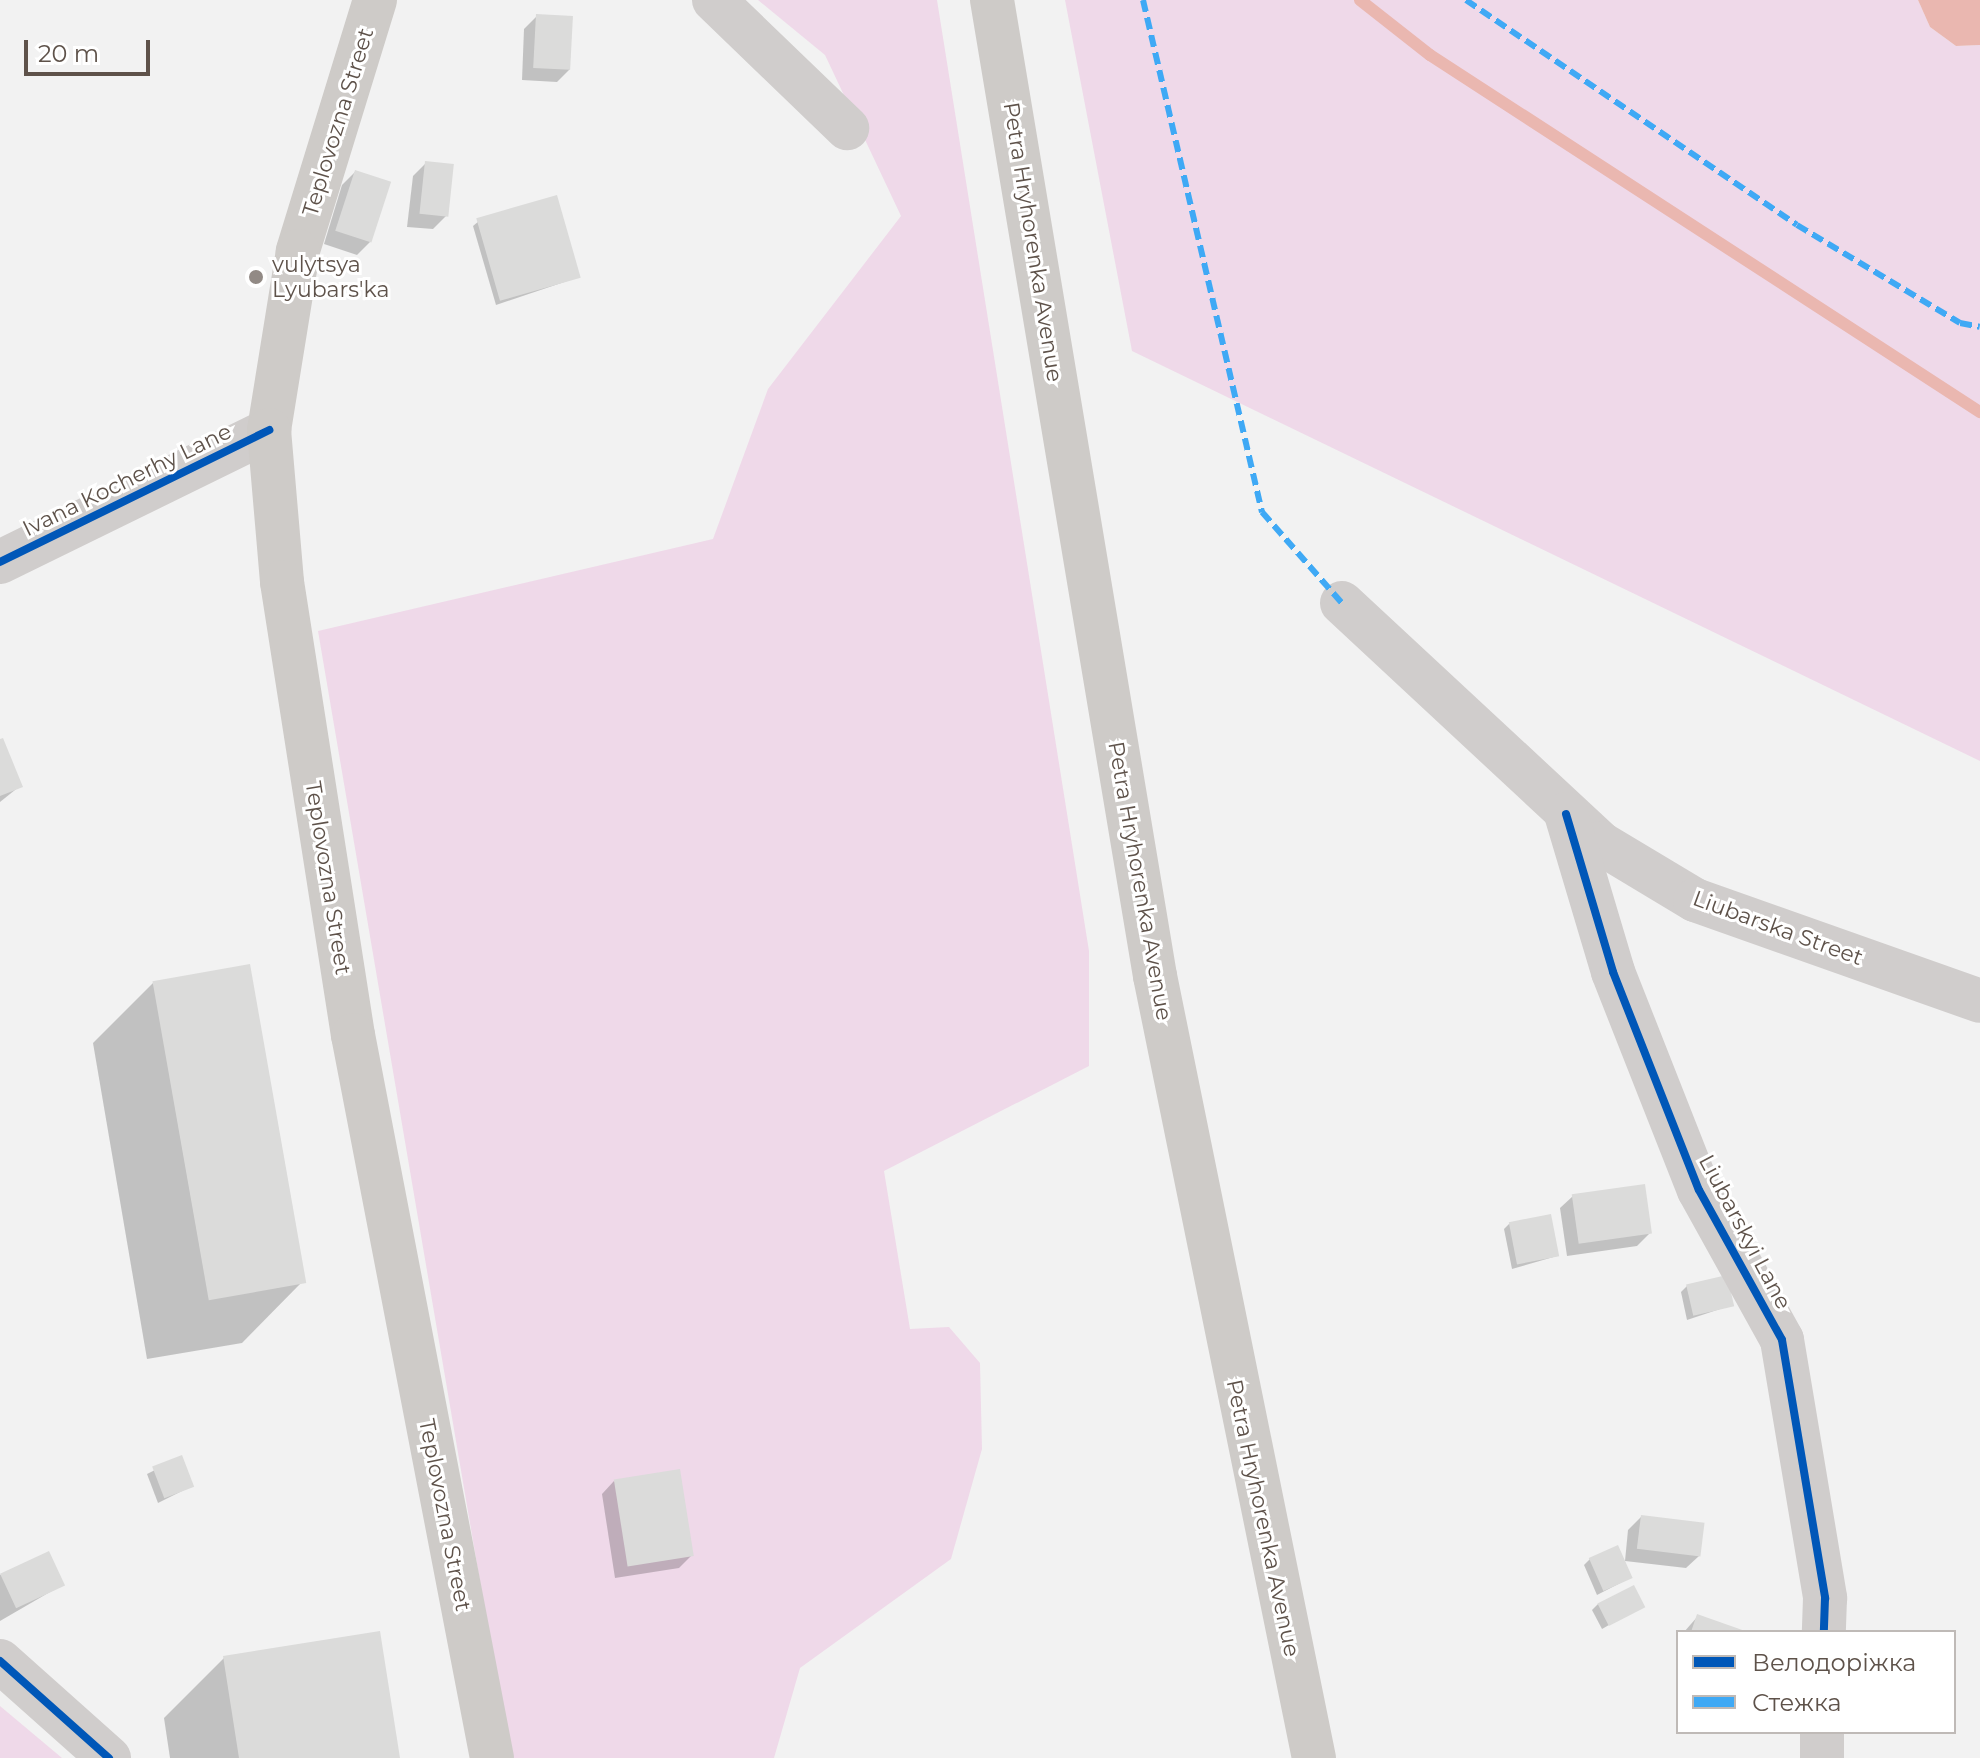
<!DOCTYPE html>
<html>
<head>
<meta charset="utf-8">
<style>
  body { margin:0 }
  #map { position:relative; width:1980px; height:1758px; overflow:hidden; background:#f2f2f2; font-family:Montserrat,sans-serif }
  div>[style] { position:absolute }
  .green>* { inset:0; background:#efd9e9 }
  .water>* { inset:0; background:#eab7b0 }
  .shadow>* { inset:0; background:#0003 }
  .stream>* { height:12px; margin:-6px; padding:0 6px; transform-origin:6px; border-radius:6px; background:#eab7b0 }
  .building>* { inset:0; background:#dbdbda; transform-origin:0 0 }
  .minor>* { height:44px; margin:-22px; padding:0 22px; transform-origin:22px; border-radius:22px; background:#d0cdcc }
  .major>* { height:44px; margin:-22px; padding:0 22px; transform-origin:22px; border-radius:22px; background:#cecbc8 }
  .quiet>* { height:6px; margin-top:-3px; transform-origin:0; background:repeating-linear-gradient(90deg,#3fa9f5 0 12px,transparent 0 18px) }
  .cycleway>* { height:8px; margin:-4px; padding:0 4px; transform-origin:4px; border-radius:4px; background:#0057b8 }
  .dots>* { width:22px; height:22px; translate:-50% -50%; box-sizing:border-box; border:4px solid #fff; border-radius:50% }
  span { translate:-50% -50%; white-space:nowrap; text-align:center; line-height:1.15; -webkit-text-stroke:6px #fff; paint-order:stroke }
  .street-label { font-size:22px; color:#5e524a }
  .poi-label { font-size:22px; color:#5e524a }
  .left { translate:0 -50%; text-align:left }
  .legend { position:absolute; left:1676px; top:1630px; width:280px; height:104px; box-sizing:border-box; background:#fff; border:2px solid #bfbab7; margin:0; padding:10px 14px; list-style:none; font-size:24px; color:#5e524a }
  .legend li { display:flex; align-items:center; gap:16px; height:40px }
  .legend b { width:40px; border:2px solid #bfbab7 }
  .scale { position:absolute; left:24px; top:40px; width:126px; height:36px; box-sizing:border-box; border:4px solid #5e524a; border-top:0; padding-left:10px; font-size:24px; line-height:28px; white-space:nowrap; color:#5e524a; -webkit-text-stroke:6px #fff; paint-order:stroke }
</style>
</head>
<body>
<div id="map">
  <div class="green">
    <div style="clip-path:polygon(758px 0,937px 0,1089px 951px,1089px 1066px,884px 1171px,910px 1329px,949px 1327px,980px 1363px,982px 1449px,951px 1559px,800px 1668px,774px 1758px,510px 1758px,318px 631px,713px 539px,768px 389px,901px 216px,825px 55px)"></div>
    <div style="clip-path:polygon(1065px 0,1918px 0,1930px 27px,1956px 46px,1980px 45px,1980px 761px,1132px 351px)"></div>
    <div style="clip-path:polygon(0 1706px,62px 1758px,0 1758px)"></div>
  </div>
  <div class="water">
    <div style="clip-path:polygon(1918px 0,1980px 0,1980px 45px,1956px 46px,1930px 27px)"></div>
  </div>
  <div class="shadow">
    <div style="clip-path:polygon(537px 16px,570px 69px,557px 82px,522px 80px,524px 29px)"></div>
    <div style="clip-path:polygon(426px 163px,446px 216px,433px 229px,407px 227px,413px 176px)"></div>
    <div style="clip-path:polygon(355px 172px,370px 242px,357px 255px,324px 244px,342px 185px)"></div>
    <div style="clip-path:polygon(479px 221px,579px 277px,496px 305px,473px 226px)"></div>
    <div style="clip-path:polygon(0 741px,20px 786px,0 802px)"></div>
    <div style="clip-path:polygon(153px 983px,302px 1282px,242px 1343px,147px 1359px,93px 1043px)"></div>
    <div style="clip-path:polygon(1573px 1196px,1650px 1233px,1637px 1246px,1567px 1256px,1560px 1208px)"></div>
    <div style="clip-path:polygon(1510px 1223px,1557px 1256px,1512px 1269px,1504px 1229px)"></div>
    <div style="clip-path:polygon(1687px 1286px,1732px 1305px,1687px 1320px,1681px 1292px)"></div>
    <div style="clip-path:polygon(181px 1457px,192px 1486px,158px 1503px,147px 1474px)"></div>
    <div style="clip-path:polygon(614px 1481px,692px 1555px,679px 1568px,615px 1578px,602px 1494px)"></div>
    <div style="clip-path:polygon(1641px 1517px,1699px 1556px,1686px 1568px,1625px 1561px,1628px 1530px)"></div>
    <div style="clip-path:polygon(48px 1554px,62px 1585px,0 1621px,0 1575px)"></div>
    <div style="clip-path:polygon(1590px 1559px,1630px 1578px,1597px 1595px,1584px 1565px)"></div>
    <div style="clip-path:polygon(1598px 1604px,1642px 1606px,1602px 1629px,1592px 1610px)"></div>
    <div style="clip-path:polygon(1698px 1616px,1743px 1632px,1684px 1632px)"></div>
    <div style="clip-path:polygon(224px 1658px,398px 1758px,170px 1758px,164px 1718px)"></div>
  </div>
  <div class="stream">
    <div style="left:1360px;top:0;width:89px;rotate:38.2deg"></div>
    <div style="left:1430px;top:55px;width:656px;rotate:32.99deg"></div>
  </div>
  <div class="building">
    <div style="left:536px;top:14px;width:37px;height:54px;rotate:3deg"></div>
    <div style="left:425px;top:161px;width:29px;height:53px;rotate:6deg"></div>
    <div style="left:355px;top:170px;width:38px;height:64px;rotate:18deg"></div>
    <div style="left:557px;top:195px;width:86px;height:84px;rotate:74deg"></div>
    <div style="clip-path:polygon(3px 738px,23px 787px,0 796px,0 739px)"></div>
    <div style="left:250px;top:964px;width:324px;height:99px;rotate:80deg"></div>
    <div style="left:1645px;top:1184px;width:50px;height:74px;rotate:82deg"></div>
    <div style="left:1551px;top:1214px;width:43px;height:43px;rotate:79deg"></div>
    <div style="left:1727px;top:1275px;width:32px;height:42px;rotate:77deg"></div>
    <div style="left:182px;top:1455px;width:34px;height:32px;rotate:69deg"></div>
    <div style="left:680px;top:1469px;width:88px;height:67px;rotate:81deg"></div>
    <div style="left:1641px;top:1515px;width:64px;height:34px;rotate:7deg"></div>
    <div style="left:1618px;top:1545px;width:36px;height:32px;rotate:66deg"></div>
    <div style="left:49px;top:1551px;width:38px;height:54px;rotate:65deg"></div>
    <div style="left:1634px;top:1585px;width:25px;height:41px;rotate:63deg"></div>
    <div style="clip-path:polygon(1697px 1614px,1748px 1632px,1691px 1632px)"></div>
    <div style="clip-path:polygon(380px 1631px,400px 1758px,239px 1758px,223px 1656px)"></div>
  </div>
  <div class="minor">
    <div style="left:714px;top:0;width:185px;rotate:43.9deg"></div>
    <div style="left:0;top:562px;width:300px;rotate:-26.1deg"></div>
    <div style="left:1342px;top:603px;width:352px;rotate:42.9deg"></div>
    <div style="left:1600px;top:843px;width:111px;rotate:31deg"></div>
    <div style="left:1695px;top:900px;width:302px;rotate:19.5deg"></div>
    <div style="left:1566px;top:814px;width:165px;rotate:73.4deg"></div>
    <div style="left:1613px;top:972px;width:234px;rotate:68.5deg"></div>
    <div style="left:1699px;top:1190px;width:171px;rotate:61deg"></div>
    <div style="left:1782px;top:1340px;width:262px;rotate:80.5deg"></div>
    <div style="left:1825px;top:1598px;width:34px;rotate:92deg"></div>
    <div style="left:0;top:1661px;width:146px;rotate:41.7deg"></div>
    <div style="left:1822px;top:1732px;width:26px;rotate:90deg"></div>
  </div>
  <div class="major">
    <div style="left:375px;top:0;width:263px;rotate:107.1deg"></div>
    <div style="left:298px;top:251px;width:181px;rotate:99.2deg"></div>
    <div style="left:269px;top:430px;width:153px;rotate:85.1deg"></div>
    <div style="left:282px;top:582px;width:459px;rotate:81.1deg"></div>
    <div style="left:353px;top:1035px;width:736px;rotate:79.12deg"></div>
    <div style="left:992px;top:0;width:990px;rotate:80.52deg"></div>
    <div style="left:1155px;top:976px;width:798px;rotate:78.51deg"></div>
  </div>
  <div class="quiet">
    <div style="left:1143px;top:0;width:526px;rotate:76.92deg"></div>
    <div style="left:1262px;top:512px;width:121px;rotate:48.7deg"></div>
    <div style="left:1466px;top:0;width:400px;rotate:34.2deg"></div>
    <div style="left:1797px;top:225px;width:190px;rotate:31deg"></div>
    <div style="left:1960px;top:323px;width:20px;rotate:11deg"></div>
  </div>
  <div class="cycleway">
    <div style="left:0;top:562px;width:300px;rotate:-26.1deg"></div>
    <div style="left:1566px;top:814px;width:165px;rotate:73.4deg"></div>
    <div style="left:1613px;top:972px;width:234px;rotate:68.5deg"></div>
    <div style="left:1699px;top:1190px;width:171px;rotate:61deg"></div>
    <div style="left:1782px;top:1340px;width:262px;rotate:80.5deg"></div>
    <div style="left:1825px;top:1598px;width:34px;rotate:92deg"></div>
    <div style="left:0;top:1661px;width:146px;rotate:41.7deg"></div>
  </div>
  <div class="dots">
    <div style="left:256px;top:277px;background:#928a85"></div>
  </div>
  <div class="street-label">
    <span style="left:338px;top:122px;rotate:-73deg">Teplovozna Street</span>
    <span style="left:1033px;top:242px;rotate:81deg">Petra Hryhorenka Avenue</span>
    <span style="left:127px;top:480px;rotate:-26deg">Ivana Kocherhy Lane</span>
    <span style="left:328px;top:878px;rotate:81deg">Teplovozna Street</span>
    <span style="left:1140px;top:881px;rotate:80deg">Petra Hryhorenka Avenue</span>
    <span style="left:1778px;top:928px;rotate:20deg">Liubarska Street</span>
    <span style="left:1745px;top:1232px;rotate:62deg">Liubarskyi Lane</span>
    <span style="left:445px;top:1515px;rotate:79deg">Teplovozna Street</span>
    <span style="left:1263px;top:1518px;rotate:78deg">Petra Hryhorenka Avenue</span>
  </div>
  <div class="poi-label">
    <span class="left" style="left:272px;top:277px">vulytsya<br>Lyubarsʹka</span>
  </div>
  <ul class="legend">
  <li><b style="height:10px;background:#0057b8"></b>Велодоріжка</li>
  <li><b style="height:10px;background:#3fa9f5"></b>Стежка</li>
  </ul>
  <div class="scale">20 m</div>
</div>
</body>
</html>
